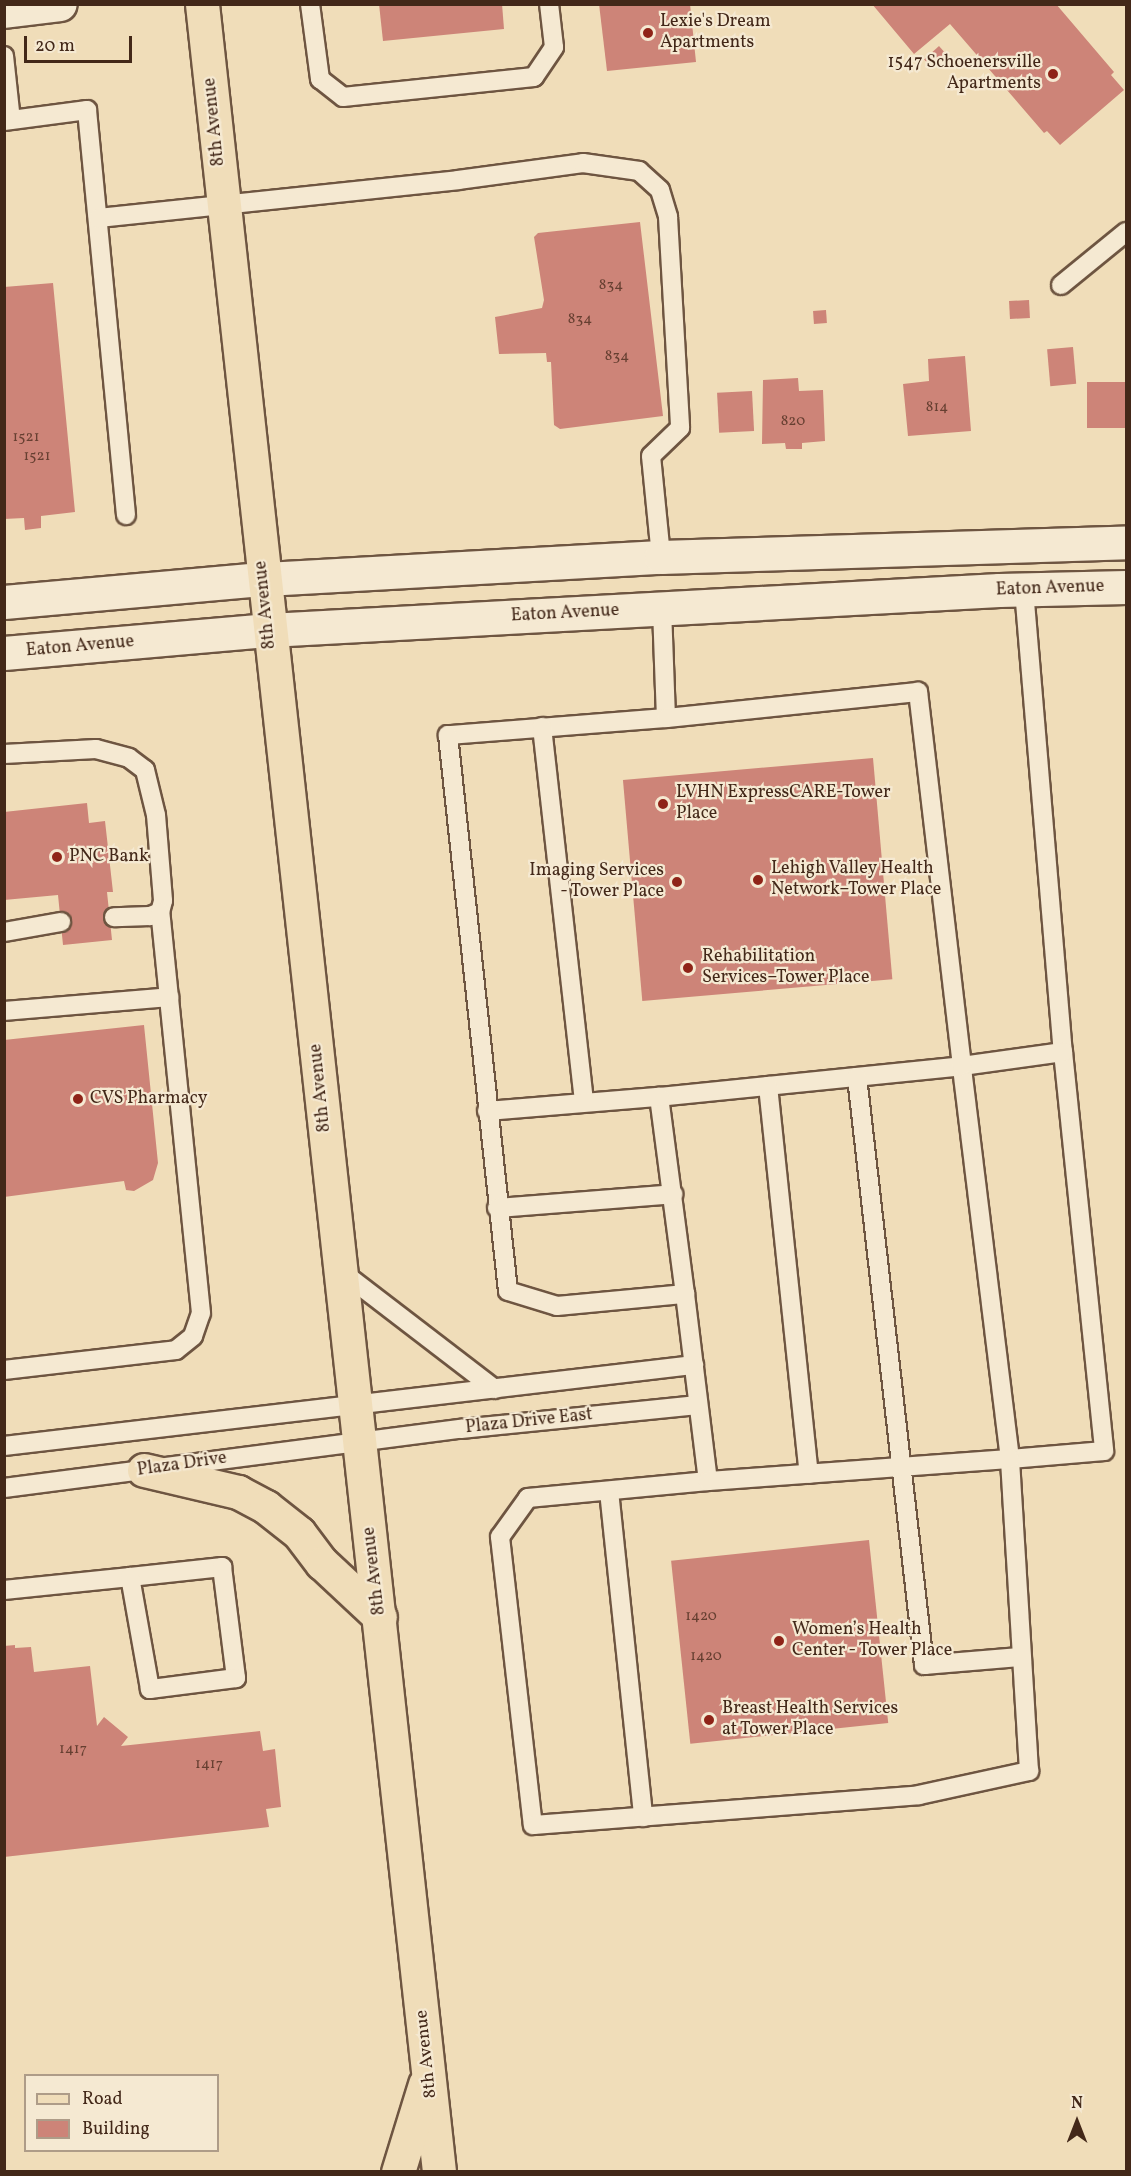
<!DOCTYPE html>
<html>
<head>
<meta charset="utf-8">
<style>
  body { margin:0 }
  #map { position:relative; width:1131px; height:2176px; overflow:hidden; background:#f0ddb9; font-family:Vollkorn,serif }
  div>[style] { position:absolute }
  .building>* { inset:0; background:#cd8478; transform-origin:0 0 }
  .roads { filter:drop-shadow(2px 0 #6e5541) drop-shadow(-2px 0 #6e5541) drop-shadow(0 2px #6e5541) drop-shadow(0 -2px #6e5541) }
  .lane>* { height:18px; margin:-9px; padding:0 9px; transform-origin:9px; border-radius:9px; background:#f5e9d2 }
  .street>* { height:33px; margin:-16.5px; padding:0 16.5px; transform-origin:16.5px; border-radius:16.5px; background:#f5e9d2 }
  .secondary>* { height:33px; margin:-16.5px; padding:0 16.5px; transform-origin:16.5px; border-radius:16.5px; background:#f5e9d2 }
  .primary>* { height:33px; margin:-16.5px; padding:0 16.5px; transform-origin:16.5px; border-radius:16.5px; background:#f0ddb9 }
  .dots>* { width:16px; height:16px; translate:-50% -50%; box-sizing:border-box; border:3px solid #f5e9d2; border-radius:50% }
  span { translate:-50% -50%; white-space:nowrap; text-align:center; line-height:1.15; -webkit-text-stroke:4.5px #f5e9d2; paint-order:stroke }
  .number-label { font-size:15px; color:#663f31 }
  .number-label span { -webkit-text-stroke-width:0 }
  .poi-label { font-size:18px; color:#432819 }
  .left { translate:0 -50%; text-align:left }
  .right { translate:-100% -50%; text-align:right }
  .street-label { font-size:18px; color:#432819 }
  .frame { position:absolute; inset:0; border:6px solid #432819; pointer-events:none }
  .legend { position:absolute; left:24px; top:2074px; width:195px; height:78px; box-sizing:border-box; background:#f5e9d2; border:2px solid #ae9c88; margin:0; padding:8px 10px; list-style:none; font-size:18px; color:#432819 }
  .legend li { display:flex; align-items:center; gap:12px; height:30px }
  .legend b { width:30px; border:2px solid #ae9c88 }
  .north { position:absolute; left:1047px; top:2092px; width:60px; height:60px; -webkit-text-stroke:4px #f5e9d2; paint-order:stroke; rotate:0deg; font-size:16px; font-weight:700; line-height:24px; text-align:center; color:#432819 }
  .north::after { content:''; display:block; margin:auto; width:21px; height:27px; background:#432819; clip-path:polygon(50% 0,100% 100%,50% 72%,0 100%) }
  .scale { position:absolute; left:24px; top:36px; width:108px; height:27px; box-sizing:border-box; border:3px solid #432819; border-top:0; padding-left:8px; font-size:18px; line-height:21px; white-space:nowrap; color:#432819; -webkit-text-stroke:4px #f5e9d2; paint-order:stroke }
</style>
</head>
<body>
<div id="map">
  <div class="building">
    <div style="clip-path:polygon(379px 4px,502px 4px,504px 29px,383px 41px)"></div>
    <div style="clip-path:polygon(599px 4px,690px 4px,696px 62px,607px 71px)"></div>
    <div style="clip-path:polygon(872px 4px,1056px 4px,1114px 72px,1111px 75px,1124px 90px,1060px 145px,1047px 131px,1044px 133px,950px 24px,914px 54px)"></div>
    <div style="left:939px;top:46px;width:12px;height:20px;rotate:48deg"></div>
    <div style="clip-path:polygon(640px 222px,663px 416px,560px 429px,554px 425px,551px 362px,547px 362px,546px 353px,499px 354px,495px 317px,542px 308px,544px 300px,534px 237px,538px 233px)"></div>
    <div style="clip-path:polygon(53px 283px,75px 512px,41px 516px,41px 528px,25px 530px,24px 518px,4px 519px,4px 287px)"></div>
    <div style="left:1029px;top:300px;width:18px;height:20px;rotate:87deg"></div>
    <div style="left:826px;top:310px;width:13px;height:13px;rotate:86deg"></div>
    <div style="left:1073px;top:347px;width:37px;height:26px;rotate:85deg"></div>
    <div style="clip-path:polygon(965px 356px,971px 431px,908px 436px,903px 384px,929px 381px,928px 359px)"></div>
    <div style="clip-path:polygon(798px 378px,799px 391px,823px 390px,825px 441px,802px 443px,802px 449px,786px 449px,785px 443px,762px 444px,763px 380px)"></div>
    <div style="left:1126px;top:382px;width:46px;height:39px;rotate:90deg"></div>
    <div style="left:752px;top:391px;width:40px;height:35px;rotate:87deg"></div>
    <div style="left:873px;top:758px;width:222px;height:251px;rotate:85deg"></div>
    <div style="clip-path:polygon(87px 803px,89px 823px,105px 821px,113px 892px,107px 892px,112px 940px,63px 945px,58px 895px,4px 900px,4px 812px)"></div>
    <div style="clip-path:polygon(144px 1025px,158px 1163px,153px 1180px,134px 1191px,126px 1190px,124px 1181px,4px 1197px,4px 1040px)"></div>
    <div style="left:869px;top:1540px;width:184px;height:199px;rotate:84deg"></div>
    <div style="clip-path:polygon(15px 1645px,15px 1648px,31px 1647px,34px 1672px,90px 1666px,97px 1726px,104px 1717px,128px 1737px,121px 1746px,260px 1731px,263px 1751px,275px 1749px,281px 1807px,266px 1809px,269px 1827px,4px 1857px,4px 1646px)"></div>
  </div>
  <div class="roads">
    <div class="lane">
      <div style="left:310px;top:4px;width:76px;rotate:82.4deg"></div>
      <div style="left:320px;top:79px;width:29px;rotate:38deg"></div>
      <div style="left:343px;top:97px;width:192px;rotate:-6deg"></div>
      <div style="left:534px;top:77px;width:36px;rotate:-56deg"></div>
      <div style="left:554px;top:47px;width:43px;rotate:-96.6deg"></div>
      <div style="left:4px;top:56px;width:64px;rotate:83.8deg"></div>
      <div style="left:4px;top:121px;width:84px;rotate:-7.5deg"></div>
      <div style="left:87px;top:110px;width:407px;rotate:84.5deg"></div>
      <div style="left:98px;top:218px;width:362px;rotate:-6deg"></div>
      <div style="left:458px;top:180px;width:126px;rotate:-7.7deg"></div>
      <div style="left:583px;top:163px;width:57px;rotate:8.1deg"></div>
      <div style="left:639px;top:171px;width:28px;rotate:42deg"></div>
      <div style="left:660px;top:190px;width:28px;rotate:73deg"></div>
      <div style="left:668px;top:217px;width:211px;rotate:86.7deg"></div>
      <div style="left:680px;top:428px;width:40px;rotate:136deg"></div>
      <div style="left:651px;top:456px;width:101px;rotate:84.3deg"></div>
      <div style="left:1061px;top:285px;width:84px;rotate:-39.2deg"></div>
      <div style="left:1024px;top:590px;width:464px;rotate:85.2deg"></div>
      <div style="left:1063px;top:1052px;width:401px;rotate:84.1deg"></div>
      <div style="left:1104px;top:1451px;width:94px;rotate:175.1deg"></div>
      <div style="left:1010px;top:1459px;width:396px;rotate:-97deg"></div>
      <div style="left:962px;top:1066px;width:102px;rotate:-7.9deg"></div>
      <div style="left:662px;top:609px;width:109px;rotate:87.9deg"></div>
      <div style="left:666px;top:718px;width:219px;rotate:175.5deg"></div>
      <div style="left:448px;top:735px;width:559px;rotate:83.84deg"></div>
      <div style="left:508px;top:1291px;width:51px;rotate:17deg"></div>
      <div style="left:557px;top:1306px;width:129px;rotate:-5.4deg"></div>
      <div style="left:685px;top:1294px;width:199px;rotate:-97.5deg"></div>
      <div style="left:659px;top:1097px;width:305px;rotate:-5.8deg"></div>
      <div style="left:962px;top:1066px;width:377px;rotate:-96.7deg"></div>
      <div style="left:918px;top:692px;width:253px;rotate:174.1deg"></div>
      <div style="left:542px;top:727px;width:377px;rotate:83.6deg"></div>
      <div style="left:4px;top:754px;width:92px;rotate:-3.1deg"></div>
      <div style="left:96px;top:749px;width:34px;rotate:15deg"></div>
      <div style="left:129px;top:758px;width:20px;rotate:37deg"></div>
      <div style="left:145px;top:770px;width:46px;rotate:76.3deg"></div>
      <div style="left:156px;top:815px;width:86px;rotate:85.3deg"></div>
      <div style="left:163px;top:901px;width:11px;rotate:105deg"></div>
      <div style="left:160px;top:912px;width:11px;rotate:158deg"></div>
      <div style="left:150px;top:916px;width:36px;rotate:178deg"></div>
      <div style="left:4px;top:932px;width:58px;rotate:-10deg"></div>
      <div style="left:4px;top:1011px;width:166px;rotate:-4.8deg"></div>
      <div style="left:857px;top:1077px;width:592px;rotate:83.5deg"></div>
      <div style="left:924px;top:1665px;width:96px;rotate:-4.8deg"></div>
      <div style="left:768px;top:1086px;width:390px;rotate:84deg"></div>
      <div style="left:487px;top:1111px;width:173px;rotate:-4.7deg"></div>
      <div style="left:497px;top:1208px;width:177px;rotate:-4.5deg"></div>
      <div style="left:341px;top:1271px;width:194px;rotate:37.5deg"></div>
      <div style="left:685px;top:1294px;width:188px;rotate:83deg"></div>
      <div style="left:708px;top:1481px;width:181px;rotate:174.6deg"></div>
      <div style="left:528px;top:1498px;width:48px;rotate:125.7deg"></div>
      <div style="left:500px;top:1537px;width:290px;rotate:83.5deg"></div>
      <div style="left:533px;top:1825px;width:387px;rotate:-4.4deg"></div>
      <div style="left:919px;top:1795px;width:113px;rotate:-12.3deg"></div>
      <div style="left:1029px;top:1771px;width:313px;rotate:-93.5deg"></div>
      <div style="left:1010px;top:1459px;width:303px;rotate:175.8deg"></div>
      <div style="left:4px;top:1370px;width:173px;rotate:-6.6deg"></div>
      <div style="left:176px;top:1350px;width:22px;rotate:-39deg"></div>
      <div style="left:193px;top:1336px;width:24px;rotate:-71deg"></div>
      <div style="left:201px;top:1313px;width:403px;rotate:-95.8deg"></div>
      <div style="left:4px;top:1446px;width:695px;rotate:-6.7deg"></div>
      <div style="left:4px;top:1488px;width:461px;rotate:-7.4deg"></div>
      <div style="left:461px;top:1429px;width:238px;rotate:-5.8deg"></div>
      <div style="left:609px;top:1491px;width:328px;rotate:84deg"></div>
      <div style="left:4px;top:1590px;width:127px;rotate:-5.9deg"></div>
      <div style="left:130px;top:1577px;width:93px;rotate:-6.2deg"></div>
      <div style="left:222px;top:1567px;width:112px;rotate:82.8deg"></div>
      <div style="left:236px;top:1678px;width:87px;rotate:172.7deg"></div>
      <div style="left:150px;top:1689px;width:114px;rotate:-100.1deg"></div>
    </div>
    <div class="street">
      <div style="left:4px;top:11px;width:56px;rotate:-7.1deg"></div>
    </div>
    <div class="secondary">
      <div style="left:4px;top:602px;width:261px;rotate:-5.1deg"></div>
      <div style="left:264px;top:579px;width:398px;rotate:-3.2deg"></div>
      <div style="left:661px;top:557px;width:465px;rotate:-1.8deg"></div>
      <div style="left:4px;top:653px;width:266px;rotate:-5deg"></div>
      <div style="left:269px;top:630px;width:731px;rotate:-3.14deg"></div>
      <div style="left:999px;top:590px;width:127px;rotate:-1.4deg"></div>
    </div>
    <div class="primary">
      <div style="left:202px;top:4px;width:2181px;rotate:83.76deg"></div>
      <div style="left:144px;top:1470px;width:97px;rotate:13.2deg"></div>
      <div style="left:238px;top:1492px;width:32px;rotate:28deg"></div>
      <div style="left:266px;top:1507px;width:42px;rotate:38.2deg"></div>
      <div style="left:299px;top:1533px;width:38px;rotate:53deg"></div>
      <div style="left:322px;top:1563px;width:79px;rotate:43deg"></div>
      <div style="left:398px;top:2172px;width:92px;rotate:-72.9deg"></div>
    </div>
  </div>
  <div class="dots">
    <div style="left:648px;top:33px;background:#8f2418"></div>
    <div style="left:1053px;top:74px;background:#8f2418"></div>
    <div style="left:663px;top:804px;background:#8f2418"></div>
    <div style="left:57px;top:857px;background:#8f2418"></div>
    <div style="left:758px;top:880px;background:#8f2418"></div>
    <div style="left:677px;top:882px;background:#8f2418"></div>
    <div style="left:688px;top:968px;background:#8f2418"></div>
    <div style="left:78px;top:1099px;background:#8f2418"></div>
    <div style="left:779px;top:1641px;background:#8f2418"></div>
    <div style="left:709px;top:1720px;background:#8f2418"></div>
  </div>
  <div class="number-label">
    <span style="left:611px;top:286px">834</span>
    <span style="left:580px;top:320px">834</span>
    <span style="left:617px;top:357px">834</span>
    <span style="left:937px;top:408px">814</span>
    <span style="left:793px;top:422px">820</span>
    <span style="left:26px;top:438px">1521</span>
    <span style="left:37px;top:457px">1521</span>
    <span style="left:701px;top:1617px">1420</span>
    <span style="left:706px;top:1657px">1420</span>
    <span style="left:73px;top:1750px">1417</span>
    <span style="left:209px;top:1765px">1417</span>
  </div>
  <div class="poi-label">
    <span class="left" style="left:660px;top:33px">Lexie's Dream<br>Apartments</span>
    <span class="right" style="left:1041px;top:74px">1547 Schoenersville<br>Apartments</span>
    <span class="left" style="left:676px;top:804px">LVHN ExpressCARE-Tower<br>Place</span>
    <span class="left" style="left:69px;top:857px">PNC Bank</span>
    <span class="left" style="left:771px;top:880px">Lehigh Valley Health<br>Network–Tower Place</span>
    <span class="right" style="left:664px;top:882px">Imaging Services<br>- Tower Place</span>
    <span class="left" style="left:702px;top:968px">Rehabilitation<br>Services–Tower Place</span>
    <span class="left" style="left:90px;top:1099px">CVS Pharmacy</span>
    <span class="left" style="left:792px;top:1641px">Women’s Health<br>Center - Tower Place</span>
    <span class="left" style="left:722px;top:1720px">Breast Health Services<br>at Tower Place</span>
  </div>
  <div class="street-label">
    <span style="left:215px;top:122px;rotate:-96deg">8th Avenue</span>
    <span style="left:1050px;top:589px;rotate:-2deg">Eaton Avenue</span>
    <span style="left:266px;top:605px;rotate:-96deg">8th Avenue</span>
    <span style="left:565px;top:614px;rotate:-3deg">Eaton Avenue</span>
    <span style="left:80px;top:647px;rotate:-5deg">Eaton Avenue</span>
    <span style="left:321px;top:1088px;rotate:-96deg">8th Avenue</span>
    <span style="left:529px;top:1422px;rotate:-6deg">Plaza Drive East</span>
    <span style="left:182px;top:1465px;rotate:-8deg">Plaza Drive</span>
    <span style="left:375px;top:1571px;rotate:-97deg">8th Avenue</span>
    <span style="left:427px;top:2054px;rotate:-96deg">8th Avenue</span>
  </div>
  <div class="frame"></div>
  <ul class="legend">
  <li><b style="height:8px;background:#f0ddb9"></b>Road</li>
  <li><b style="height:16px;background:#cd8478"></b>Building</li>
  </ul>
  <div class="north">N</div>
  <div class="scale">20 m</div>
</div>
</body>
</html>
